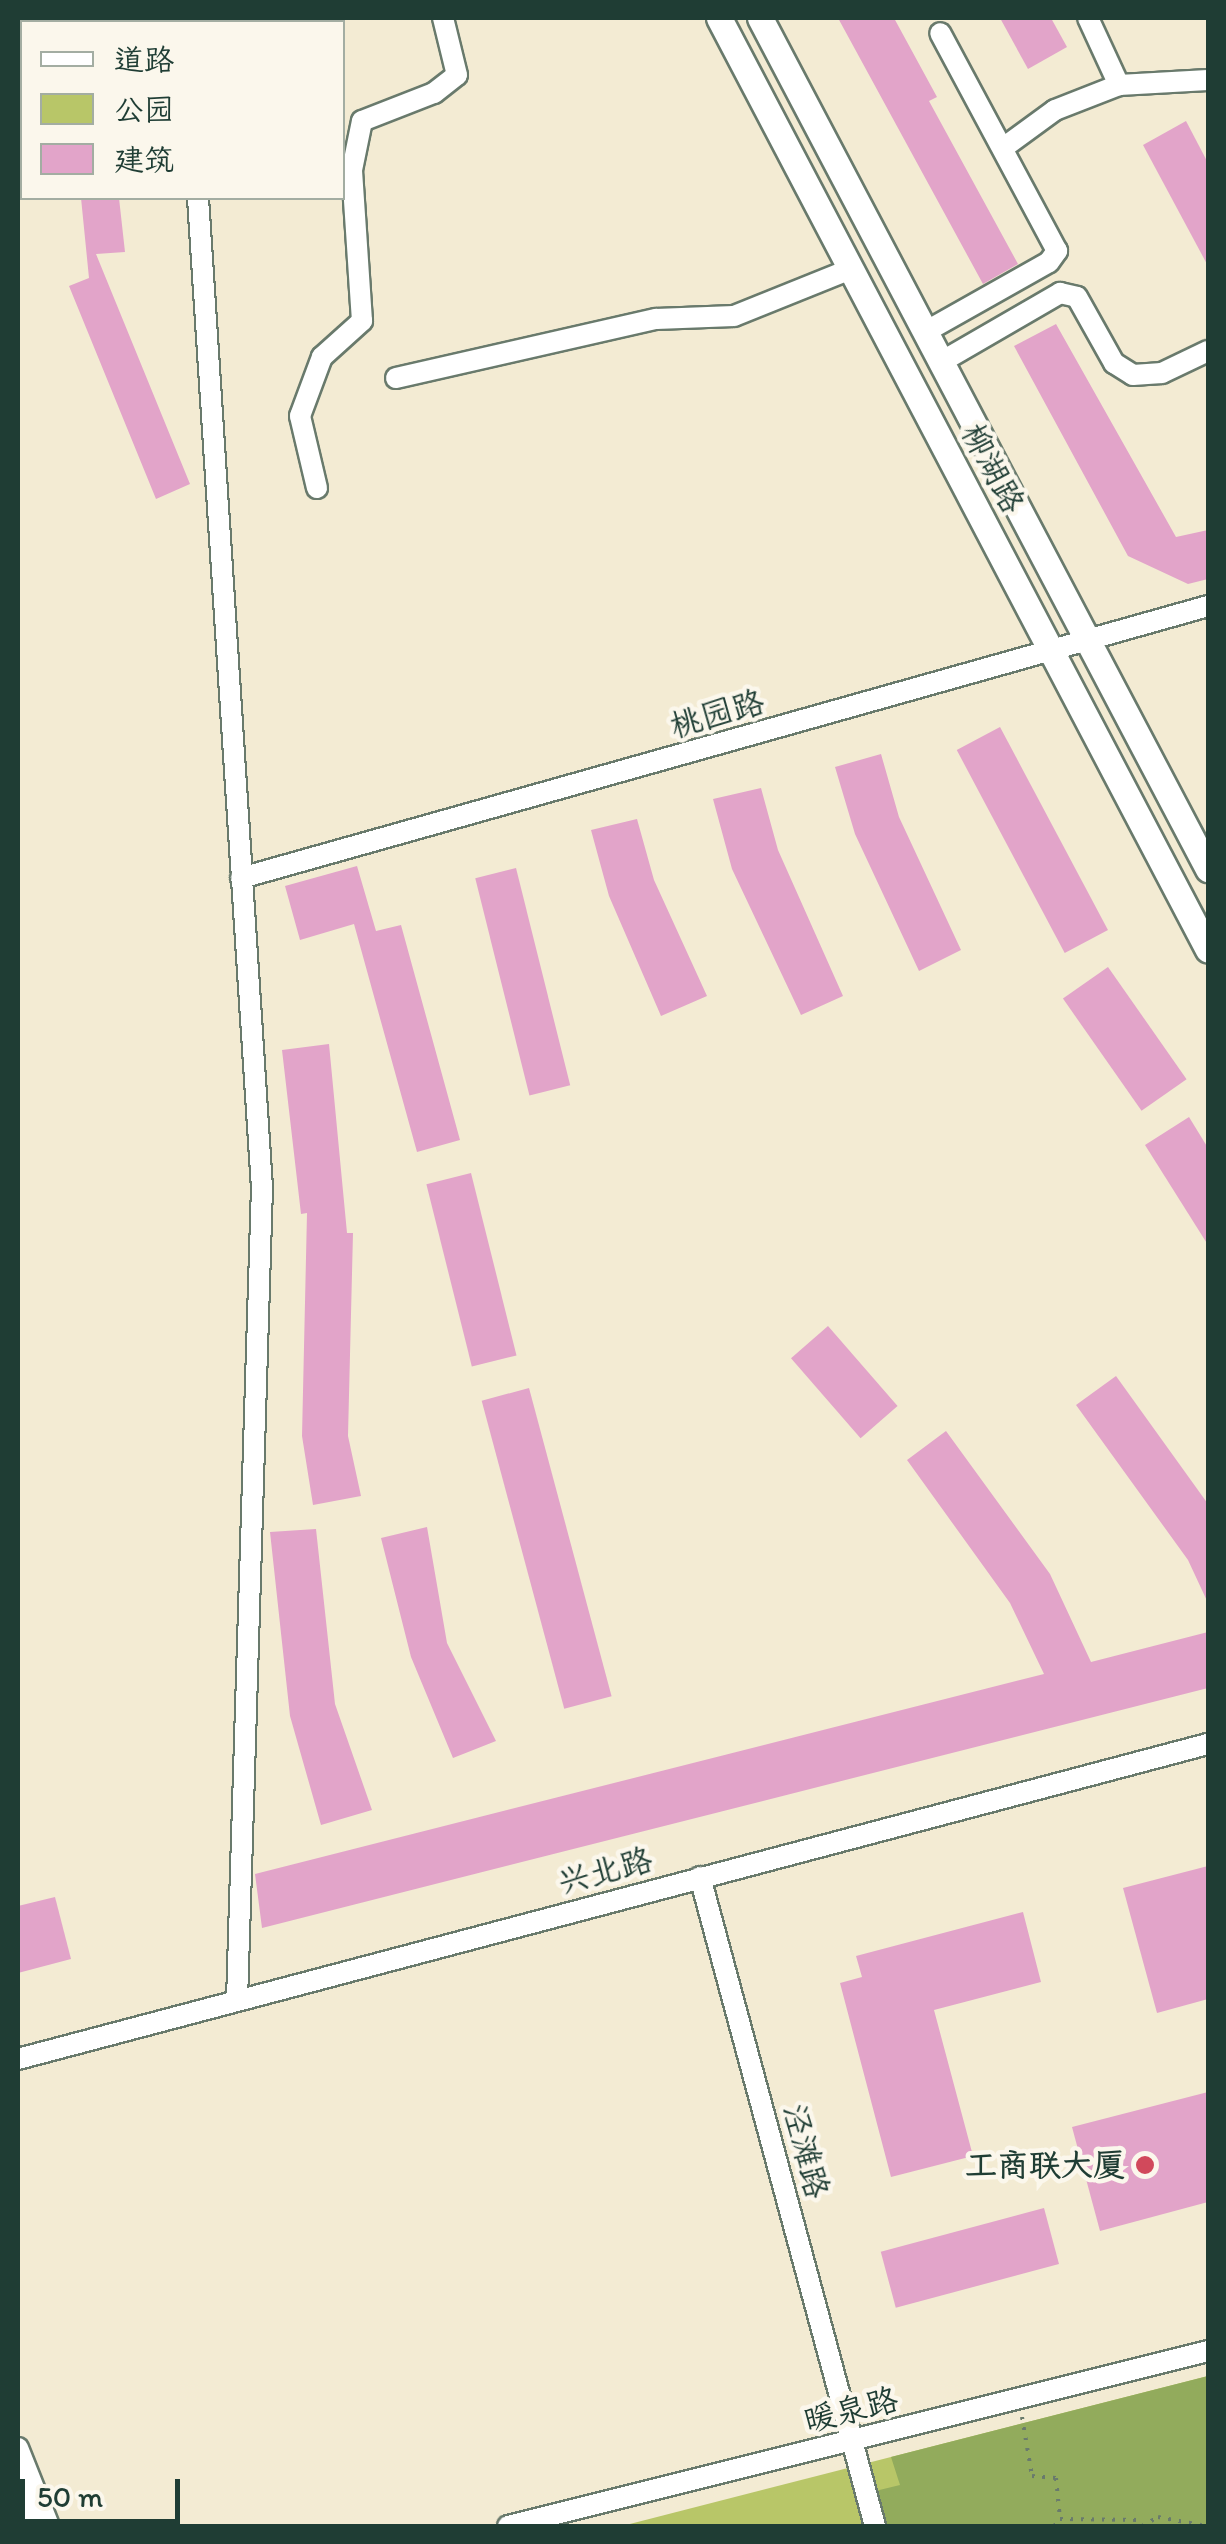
<!DOCTYPE html>
<html>
<head>
<meta charset="utf-8">
<style>
  body { margin:0 }
  #map { position:relative; width:1226px; height:2544px; overflow:hidden; background:#f3ebd3; font-family:Itim,"LXGW WenKai TC",sans-serif }
  div>[style] { position:absolute }
  .green>* { inset:0; background:#b8c668 }
  .forest>* { inset:0; background:#92ab5c }
  .building>* { inset:0; background:#e2a4c9; transform-origin:0 0 }
  .path>* { height:4px; margin-top:-2px; transform-origin:0; background:repeating-linear-gradient(90deg,#697a6c 0 2.5px,transparent 0 10.5px) }
  .roads { filter:drop-shadow(2px 0 #697a6c) drop-shadow(-2px 0 #697a6c) drop-shadow(0 2px #697a6c) drop-shadow(0 -2px #697a6c) }
  .minor>* { height:20px; margin:-10px; padding:0 10px; transform-origin:10px; border-radius:10px; background:#fff }
  .major>* { height:25px; margin:-12.5px; padding:0 12.5px; transform-origin:12.5px; border-radius:12.5px; background:#fff }
  .dots>* { width:28px; height:28px; translate:-50% -50%; box-sizing:border-box; border:5px solid #fbf7ec; border-radius:50% }
  span { translate:-50% -50%; white-space:nowrap; text-align:center; line-height:1.15; -webkit-text-stroke:9px #fbf7ec; paint-order:stroke }
  .street-label { font-size:32px; color:#1f3d34 }
  .poi-label { font-size:32px; color:#1f3d34; font-weight:700 }
  .right { translate:-100% -50%; text-align:right }
  .frame { position:absolute; inset:0; border:20px solid #1f3d34; pointer-events:none }
  .legend { position:absolute; left:20px; top:20px; width:325px; height:180px; box-sizing:border-box; background:#fbf7ec; border:2px solid #a3ada2; margin:0; padding:12px 18px; list-style:none; font-size:30px; color:#1f3d34 }
  .legend li { display:flex; align-items:center; gap:20px; height:50px }
  .legend b { width:50px; border:2px solid #a3ada2 }
  .scale { position:absolute; left:20px; top:2479px; width:160px; height:45px; box-sizing:border-box; border:5px solid #1f3d34; border-top:0; padding-left:12px; font-size:30px; line-height:35px; white-space:nowrap; color:#1f3d34; -webkit-text-stroke:8px #fbf7ec; paint-order:stroke }
</style>
</head>
<body>
<div id="map">
  <div class="green">
    <div style="clip-path:polygon(1208px 2376px,1208px 2526px,622px 2526px,891px 2457px)"></div>
  </div>
  <div class="forest">
    <div style="clip-path:polygon(1208px 2376px,1208px 2526px,875px 2526px,867px 2493px,900px 2485px,891px 2457px)"></div>
  </div>
  <div class="building">
    <div style="clip-path:polygon(838px 18px,894px 18px,937px 97px,929px 101px,1018px 264px,983px 284px)"></div>
    <div style="clip-path:polygon(1000px 18px,1051px 18px,1067px 47px,1028px 69px)"></div>
    <div style="clip-path:polygon(1186px 121px,1208px 163px,1208px 266px,1143px 145px)"></div>
    <div style="clip-path:polygon(81px 198px,119px 198px,125px 252px,96px 254px,190px 484px,156px 499px,69px 286px,89px 278px)"></div>
    <div style="clip-path:polygon(1056px 324px,1176px 537px,1208px 530px,1208px 579px,1188px 584px,1128px 556px,1014px 346px)"></div>
    <div style="left:1000px;top:727px;width:230px;height:49px;rotate:62deg"></div>
    <div style="clip-path:polygon(881px 754px,899px 817px,961px 950px,919px 971px,855px 834px,835px 767px)"></div>
    <div style="clip-path:polygon(761px 788px,778px 850px,843px 996px,801px 1015px,732px 869px,713px 799px)"></div>
    <div style="clip-path:polygon(637px 819px,654px 880px,707px 996px,661px 1016px,609px 896px,591px 830px)"></div>
    <div style="clip-path:polygon(357px 866px,376px 931px,401px 925px,460px 1140px,417px 1152px,354px 924px,300px 940px,285px 886px)"></div>
    <div style="left:516px;top:868px;width:224px;height:42px;rotate:76deg"></div>
    <div style="left:1108px;top:967px;width:137px;height:55px;rotate:55deg"></div>
    <div style="clip-path:polygon(329px 1044px,347px 1233px,353px 1233px,348px 1436px,361px 1496px,313px 1505px,302px 1436px,307px 1213px,301px 1214px,282px 1050px)"></div>
    <div style="clip-path:polygon(1189px 1117px,1208px 1148px,1208px 1245px,1145px 1145px)"></div>
    <div style="left:471px;top:1173px;width:188px;height:46px;rotate:76deg"></div>
    <div style="left:828px;top:1326px;width:106px;height:49px;rotate:49deg"></div>
    <div style="clip-path:polygon(1116px 1376px,1208px 1504px,1208px 1603px,1188px 1560px,1076px 1405px)"></div>
    <div style="left:529px;top:1388px;width:319px;height:49px;rotate:75deg"></div>
    <div style="clip-path:polygon(946px 1431px,1050px 1574px,1091px 1662px,1208px 1632px,1208px 1688px,262px 1928px,255px 1874px,1044px 1674px,1010px 1603px,907px 1460px)"></div>
    <div style="clip-path:polygon(427px 1527px,447px 1643px,496px 1741px,453px 1758px,411px 1657px,381px 1538px)"></div>
    <div style="clip-path:polygon(316px 1529px,335px 1704px,372px 1810px,321px 1825px,290px 1716px,270px 1532px)"></div>
    <div style="clip-path:polygon(1208px 1866px,1208px 1999px,1157px 2013px,1123px 1888px)"></div>
    <div style="clip-path:polygon(55px 1897px,71px 1959px,18px 1973px,18px 1906px)"></div>
    <div style="clip-path:polygon(1023px 1912px,1041px 1982px,934px 2010px,973px 2156px,891px 2177px,840px 1983px,862px 1977px,856px 1956px)"></div>
    <div style="clip-path:polygon(1208px 2092px,1208px 2202px,1100px 2231px,1072px 2127px)"></div>
    <div style="left:1044px;top:2208px;width:58px;height:169px;rotate:75deg"></div>
  </div>
  <div class="path">
    <div style="left:1022px;top:2417px;width:60px;rotate:80.4deg"></div>
    <div style="left:1032px;top:2476px;width:24px;rotate:5deg"></div>
    <div style="left:1056px;top:2478px;width:41px;rotate:84.4deg"></div>
    <div style="left:1054px;top:2526px;width:9px;rotate:-49deg"></div>
    <div style="left:1060px;top:2519px;width:83px;rotate:0.7deg"></div>
    <div style="left:1142px;top:2526px;width:18px;rotate:-29deg"></div>
    <div style="left:1158px;top:2517px;width:49px;rotate:10.6deg"></div>
  </div>
  <div class="roads">
    <div class="minor">
      <div style="left:186px;top:18px;width:4px;rotate:76deg"></div>
      <div style="left:1088px;top:18px;width:74px;rotate:65.2deg"></div>
      <div style="left:1003px;top:148px;width:64px;rotate:-36.2deg"></div>
      <div style="left:1055px;top:110px;width:69px;rotate:-21.3deg"></div>
      <div style="left:1119px;top:85px;width:89px;rotate:-3.2deg"></div>
      <div style="left:198px;top:198px;width:991px;rotate:86.3deg"></div>
      <div style="left:262px;top:1187px;width:813px;rotate:91.76deg"></div>
      <div style="left:925px;top:332px;width:142px;rotate:-29.4deg"></div>
      <div style="left:1049px;top:262px;width:14px;rotate:-54deg"></div>
      <div style="left:1057px;top:251px;width:247px;rotate:-118.2deg"></div>
      <div style="left:941px;top:362px;width:138px;rotate:-30.1deg"></div>
      <div style="left:1060px;top:293px;width:17px;rotate:13deg"></div>
      <div style="left:1077px;top:297px;width:76px;rotate:60.7deg"></div>
      <div style="left:1114px;top:363px;width:22px;rotate:32deg"></div>
      <div style="left:1133px;top:375px;width:29px;rotate:-4deg"></div>
      <div style="left:1162px;top:373px;width:51px;rotate:-25.6deg"></div>
      <div style="left:396px;top:378px;width:267px;rotate:-12.8deg"></div>
      <div style="left:656px;top:319px;width:78px;rotate:-2.2deg"></div>
      <div style="left:734px;top:316px;width:126px;rotate:-21.9deg"></div>
      <div style="left:317px;top:488px;width:74px;rotate:-103.3deg"></div>
      <div style="left:300px;top:416px;width:63px;rotate:-69.6deg"></div>
      <div style="left:322px;top:357px;width:54px;rotate:-42deg"></div>
      <div style="left:362px;top:321px;width:151px;rotate:-93.8deg"></div>
      <div style="left:352px;top:170px;width:50px;rotate:-78.5deg"></div>
      <div style="left:362px;top:121px;width:77px;rotate:-21.3deg"></div>
      <div style="left:434px;top:93px;width:29px;rotate:-38deg"></div>
      <div style="left:457px;top:75px;width:59px;rotate:-103.8deg"></div>
      <div style="left:241px;top:878px;width:1005px;rotate:-15.71deg"></div>
      <div style="left:700px;top:1877px;width:672px;rotate:74.91deg"></div>
      <div style="left:18px;top:2059px;width:1231px;rotate:-14.83deg"></div>
      <div style="left:18px;top:2448px;width:84px;rotate:68.3deg"></div>
      <div style="left:508px;top:2526px;width:722px;rotate:-14.04deg"></div>
    </div>
    <div class="major">
      <div style="left:719px;top:18px;width:1052px;rotate:62.31deg"></div>
      <div style="left:760px;top:18px;width:962px;rotate:62.24deg"></div>
      <div style="left:18px;top:2501px;width:27px;rotate:68deg"></div>
    </div>
  </div>
  <div class="dots">
    <div style="left:1145px;top:2165px;background:#d1495b"></div>
  </div>
  <div class="street-label">
    <span style="left:993px;top:468px;rotate:62deg">柳湖路</span>
    <span style="left:717px;top:714px;rotate:-16deg">桃园路</span>
    <span style="left:605px;top:1871px;rotate:-15deg">兴北路</span>
    <span style="left:806px;top:2151px;rotate:75deg">泾滩路</span>
    <span style="left:851px;top:2410px;rotate:-14deg">暖泉路</span>
  </div>
  <div class="poi-label">
    <span class="right" style="left:1125px;top:2165px">工商联大厦</span>
  </div>
  <div class="frame"></div>
  <ul class="legend">
  <li><b style="height:12px;background:#fff"></b>道路</li>
  <li><b style="height:28px;background:#b8c668"></b>公园</li>
  <li><b style="height:28px;background:#e2a4c9"></b>建筑</li>
  </ul>
  <div class="scale">50 m</div>
</div>
</body>
</html>
